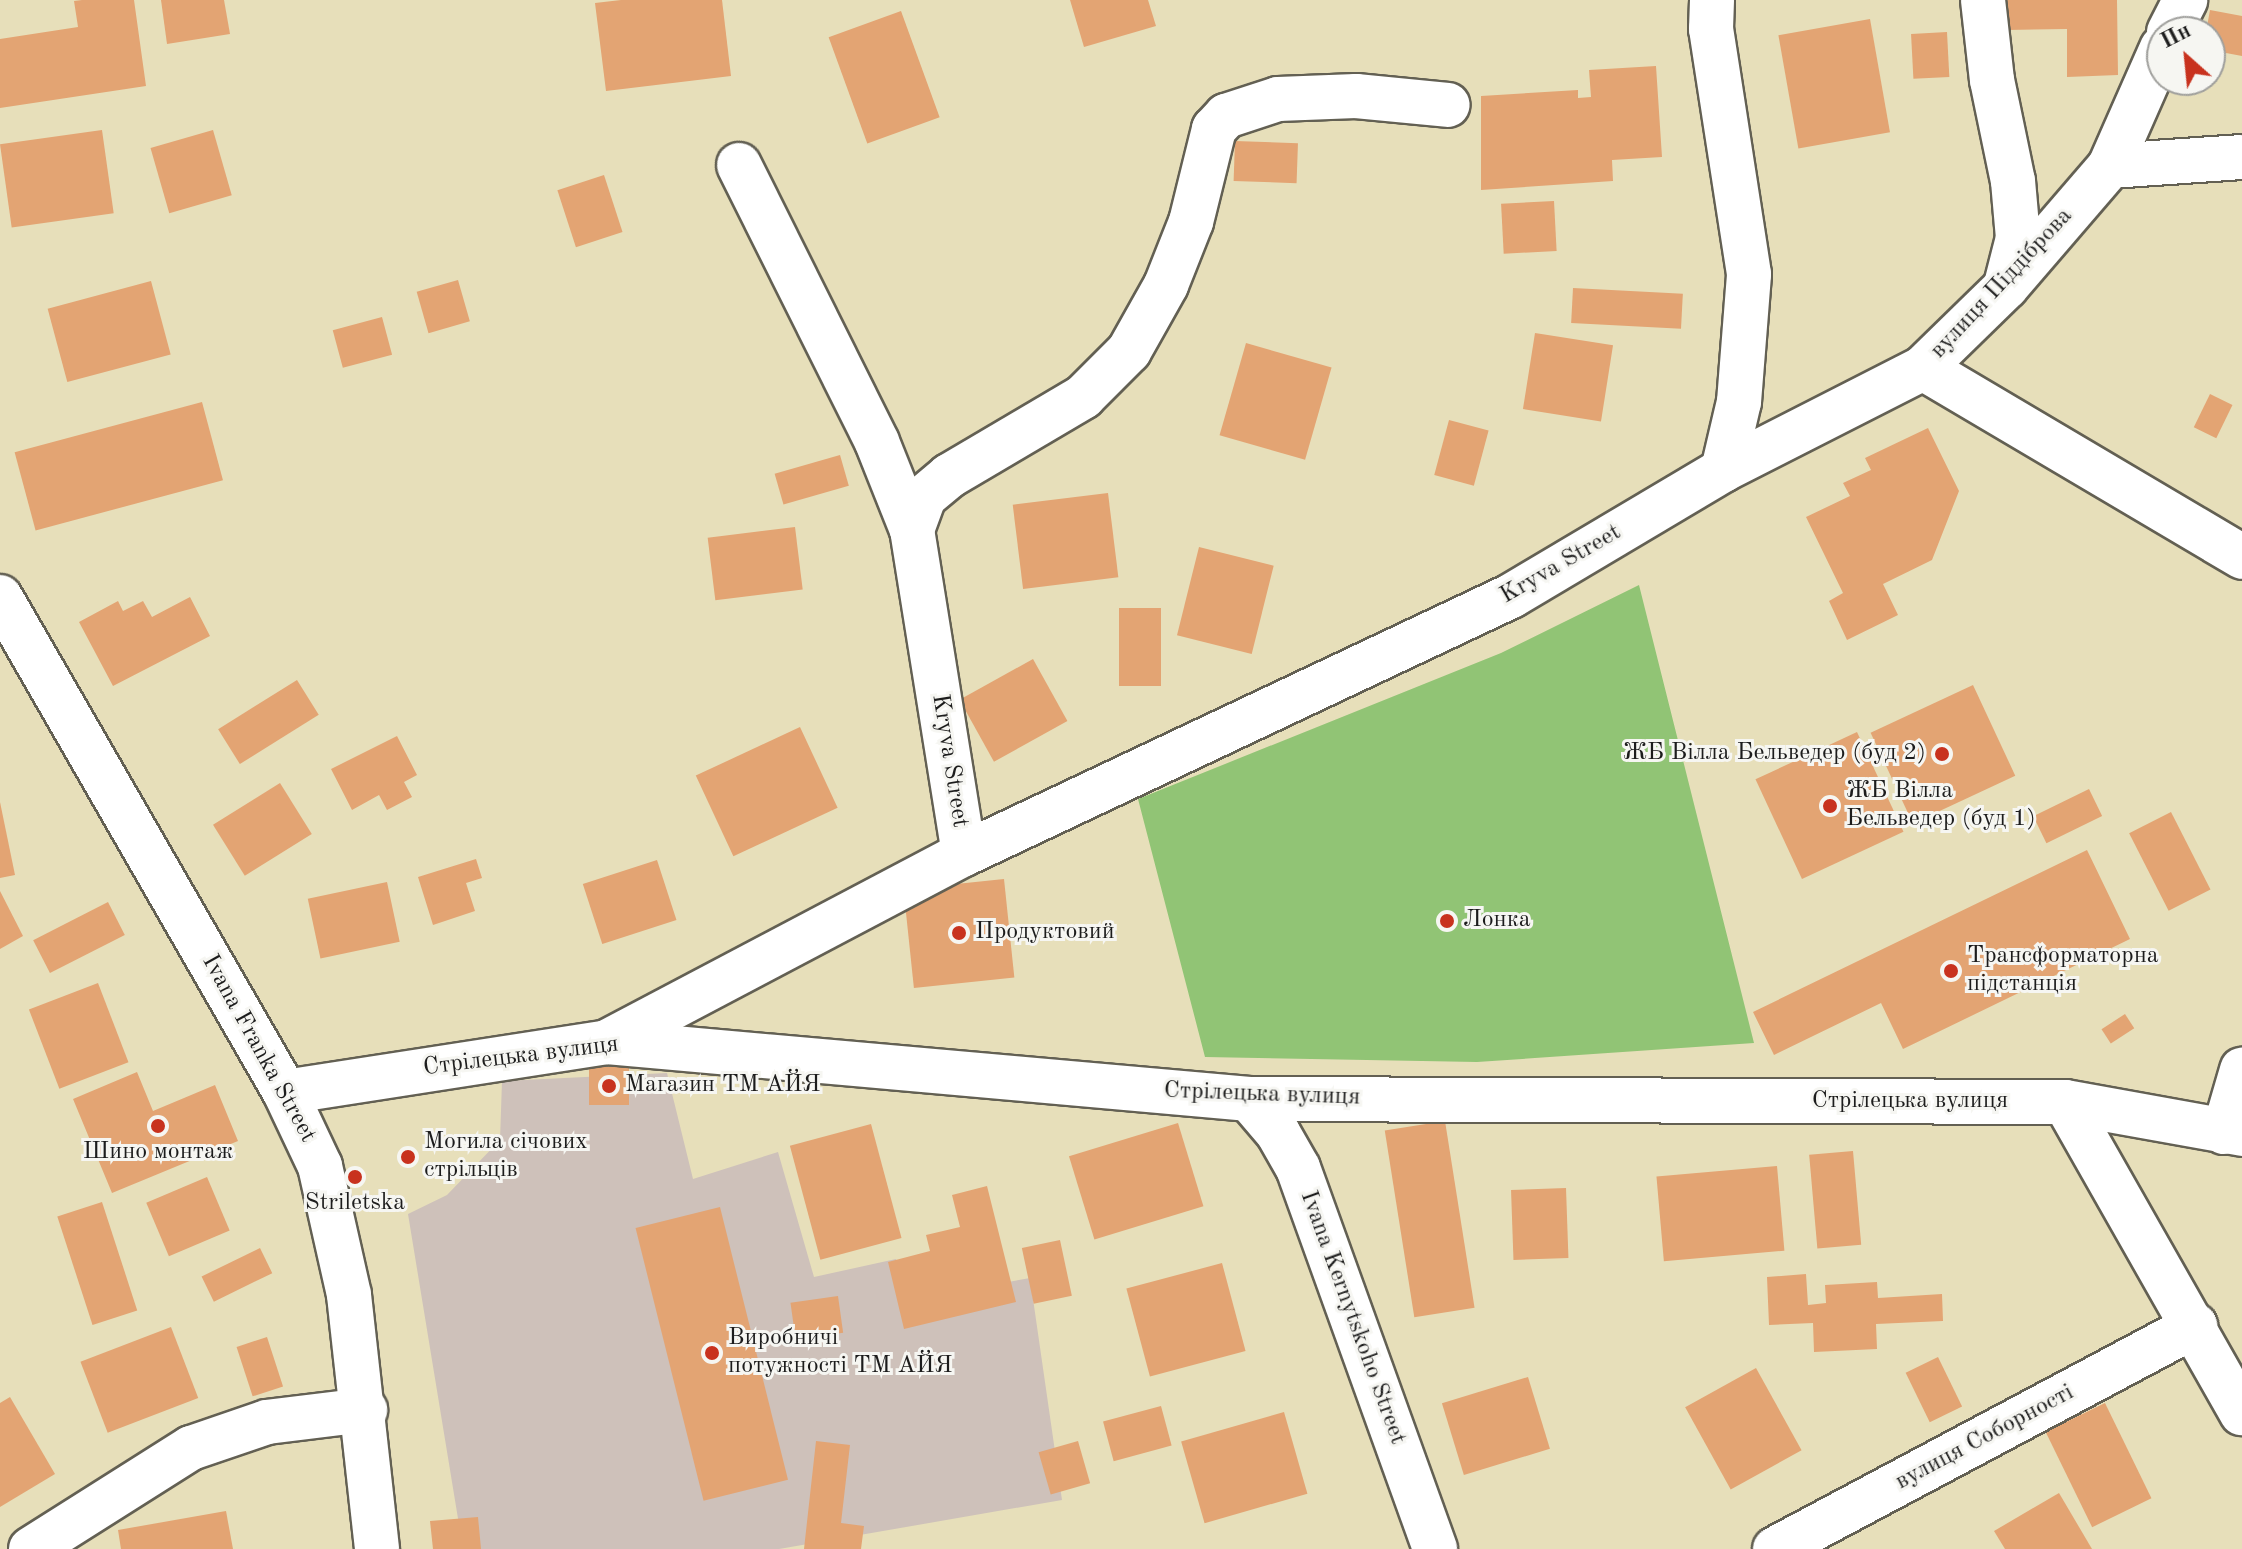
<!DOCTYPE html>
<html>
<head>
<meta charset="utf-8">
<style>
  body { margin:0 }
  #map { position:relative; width:2242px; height:1549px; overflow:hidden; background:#e7dfba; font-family:"Old Standard TT",serif }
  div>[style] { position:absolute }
  .industrial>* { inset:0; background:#cec1ba }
  .green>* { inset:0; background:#91c475 }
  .building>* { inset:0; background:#e3a473; transform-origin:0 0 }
  .roads { filter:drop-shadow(2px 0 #636053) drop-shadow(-2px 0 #636053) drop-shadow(0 2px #636053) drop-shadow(0 -2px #636053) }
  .minor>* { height:44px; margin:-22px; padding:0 22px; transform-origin:22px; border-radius:22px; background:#fff }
  .dots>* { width:22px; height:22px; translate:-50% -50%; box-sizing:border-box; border:4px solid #f6f6f2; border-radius:50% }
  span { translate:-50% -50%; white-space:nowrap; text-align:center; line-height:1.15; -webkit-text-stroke:6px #f6f6f2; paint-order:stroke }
  .street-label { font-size:24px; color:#1c1c1c }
  .poi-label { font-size:24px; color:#1c1c1c }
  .right { translate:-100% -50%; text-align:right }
  .left { translate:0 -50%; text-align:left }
  .north { position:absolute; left:2146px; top:16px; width:80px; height:80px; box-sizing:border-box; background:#f6f6f2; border:2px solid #9f9f9c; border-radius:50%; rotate:333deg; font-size:22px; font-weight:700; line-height:32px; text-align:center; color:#1c1c1c }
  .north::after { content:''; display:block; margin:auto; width:28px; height:36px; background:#c8321e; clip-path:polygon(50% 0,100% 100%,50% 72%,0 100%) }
</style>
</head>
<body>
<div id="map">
  <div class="industrial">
    <div style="clip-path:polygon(667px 1073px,693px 1179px,778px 1152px,814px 1277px,896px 1259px,907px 1300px,1030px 1278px,1062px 1500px,779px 1549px,463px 1549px,408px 1214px,447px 1195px,500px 1140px,502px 1081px)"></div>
  </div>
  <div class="green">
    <div style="clip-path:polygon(1639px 585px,1754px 1043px,1477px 1062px,1205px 1057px,1138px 799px,1501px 653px)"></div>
  </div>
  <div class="building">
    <div style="clip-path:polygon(82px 0,134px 0,146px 86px,0 108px,0 39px,78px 27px,74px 1px)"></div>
    <div style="clip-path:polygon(161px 0,224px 0,230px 34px,167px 44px)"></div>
    <div style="clip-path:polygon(621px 0,722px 0,731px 76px,606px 91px,595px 3px)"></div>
    <div style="clip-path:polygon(1070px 0,1148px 0,1156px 26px,1084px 47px)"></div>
    <div style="clip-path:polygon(2006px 0,2117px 0,2118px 75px,2067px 77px,2067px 29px,2007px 30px)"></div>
    <div style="clip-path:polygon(2210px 10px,2242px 16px,2242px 56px,2210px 50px,2210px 32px,2206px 32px)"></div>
    <div style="left:901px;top:11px;width:113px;height:77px;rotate:70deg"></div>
    <div style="left:1870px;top:19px;width:115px;height:93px;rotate:80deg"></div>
    <div style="left:1947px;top:32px;width:45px;height:36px;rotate:87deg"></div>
    <div style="clip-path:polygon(1656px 66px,1662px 157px,1612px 160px,1613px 181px,1481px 190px,1481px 96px,1578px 90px,1578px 98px,1591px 97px,1589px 70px)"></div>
    <div style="left:102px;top:130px;width:84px;height:103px;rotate:82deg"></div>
    <div style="left:213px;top:130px;width:68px;height:65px;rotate:74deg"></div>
    <div style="left:1235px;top:141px;width:63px;height:40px;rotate:2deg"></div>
    <div style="left:604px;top:175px;width:60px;height:49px;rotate:72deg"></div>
    <div style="left:1554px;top:201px;width:50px;height:53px;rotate:87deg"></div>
    <div style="left:458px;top:280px;width:43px;height:43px;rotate:74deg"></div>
    <div style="left:151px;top:281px;width:76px;height:107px;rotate:75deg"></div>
    <div style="left:1573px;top:288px;width:110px;height:35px;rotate:3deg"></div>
    <div style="left:382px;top:317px;width:39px;height:51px;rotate:75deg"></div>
    <div style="left:1535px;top:333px;width:79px;height:77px;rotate:9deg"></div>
    <div style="left:1246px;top:343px;width:89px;height:96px;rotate:16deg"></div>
    <div style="left:2210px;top:394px;width:25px;height:37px;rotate:26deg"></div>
    <div style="left:202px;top:402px;width:81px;height:194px;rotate:75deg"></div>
    <div style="left:1449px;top:420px;width:41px;height:57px;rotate:15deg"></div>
    <div style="clip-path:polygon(1928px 428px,1959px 491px,1932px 560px,1883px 584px,1898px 615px,1847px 640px,1829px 601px,1843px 593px,1806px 517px,1850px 496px,1843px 483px,1871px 470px,1865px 458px)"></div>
    <div style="left:840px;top:455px;width:32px;height:68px;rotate:74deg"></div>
    <div style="left:1108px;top:493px;width:85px;height:96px;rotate:83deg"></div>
    <div style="left:795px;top:527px;width:63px;height:88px;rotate:83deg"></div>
    <div style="left:1199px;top:547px;width:77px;height:91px;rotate:14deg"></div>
    <div style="clip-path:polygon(190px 597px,210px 636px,113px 686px,79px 622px,118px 601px,123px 611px,143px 601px,152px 617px)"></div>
    <div style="left:1119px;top:608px;width:42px;height:78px"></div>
    <div style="left:1033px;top:659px;width:71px;height:84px;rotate:61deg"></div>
    <div style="left:297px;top:680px;width:41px;height:93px;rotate:58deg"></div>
    <div style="left:1973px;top:685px;width:100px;height:113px;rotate:65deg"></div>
    <div style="left:800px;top:727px;width:89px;height:115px;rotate:65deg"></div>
    <div style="left:1857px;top:732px;width:110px;height:112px;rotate:65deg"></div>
    <div style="clip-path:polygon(397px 736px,417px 775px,404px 782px,412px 797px,387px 810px,379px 795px,352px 810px,331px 769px)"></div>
    <div style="left:280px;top:783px;width:60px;height:79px;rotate:58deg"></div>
    <div style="left:2089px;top:789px;width:30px;height:62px;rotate:64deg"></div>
    <div style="clip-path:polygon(0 802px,15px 875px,0 878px)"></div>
    <div style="left:2171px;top:812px;width:87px;height:47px;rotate:63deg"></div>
    <div style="clip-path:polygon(2087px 850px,2130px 939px,1903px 1049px,1881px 1003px,1774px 1055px,1753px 1012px)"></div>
    <div style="clip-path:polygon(476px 859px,482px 878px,466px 883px,475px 911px,433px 925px,418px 877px)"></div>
    <div style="left:657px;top:860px;width:63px;height:78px;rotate:72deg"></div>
    <div style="left:1004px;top:879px;width:99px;height:101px;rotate:84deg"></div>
    <div style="left:387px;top:882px;width:61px;height:81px;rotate:78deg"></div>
    <div style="clip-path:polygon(0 891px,23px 936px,0 949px)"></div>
    <div style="left:108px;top:902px;width:37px;height:84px;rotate:63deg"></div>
    <div style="left:98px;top:983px;width:85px;height:74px;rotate:69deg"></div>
    <div style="left:2125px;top:1014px;width:17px;height:28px;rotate:57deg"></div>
    <div style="left:629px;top:1067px;width:38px;height:40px;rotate:90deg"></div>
    <div style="clip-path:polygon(137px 1072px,153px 1111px,215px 1085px,238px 1141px,112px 1193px,73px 1099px)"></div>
    <div style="left:1445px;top:1121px;width:189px;height:61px;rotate:81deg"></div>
    <div style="left:1178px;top:1123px;width:87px;height:114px;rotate:73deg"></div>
    <div style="left:871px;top:1124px;width:118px;height:84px;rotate:75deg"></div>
    <div style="left:1853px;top:1151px;width:94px;height:44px;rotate:85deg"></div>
    <div style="left:1777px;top:1166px;width:85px;height:121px;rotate:85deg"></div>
    <div style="left:207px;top:1177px;width:58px;height:66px;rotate:67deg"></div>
    <div style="clip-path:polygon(987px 1186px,1016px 1302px,904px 1329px,888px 1262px,930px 1251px,926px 1235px,960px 1227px,952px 1195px)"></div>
    <div style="left:1566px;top:1188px;width:70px;height:55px;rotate:88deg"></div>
    <div style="left:102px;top:1202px;width:114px;height:47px;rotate:72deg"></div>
    <div style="left:720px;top:1207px;width:281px;height:87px;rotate:76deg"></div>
    <div style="left:1060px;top:1240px;width:57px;height:39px;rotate:78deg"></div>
    <div style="left:260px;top:1248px;width:28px;height:65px;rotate:64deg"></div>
    <div style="left:1222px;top:1263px;width:91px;height:99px;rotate:75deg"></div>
    <div style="clip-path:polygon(1806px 1274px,1808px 1305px,1826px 1303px,1825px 1285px,1877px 1282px,1878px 1298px,1942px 1294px,1943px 1321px,1876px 1324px,1877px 1349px,1814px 1352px,1813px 1323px,1769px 1325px,1767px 1277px)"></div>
    <div style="left:838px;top:1296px;width:37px;height:48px;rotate:82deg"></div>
    <div style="left:171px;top:1327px;width:76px;height:97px;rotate:69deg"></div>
    <div style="left:267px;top:1337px;width:52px;height:32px;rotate:72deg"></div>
    <div style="left:1938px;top:1357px;width:55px;height:36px;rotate:64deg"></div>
    <div style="left:1756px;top:1368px;width:94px;height:81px;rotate:61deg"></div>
    <div style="left:1528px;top:1377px;width:75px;height:90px;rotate:73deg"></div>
    <div style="clip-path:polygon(10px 1397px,55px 1474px,0 1507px,0 1403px)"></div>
    <div style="left:2105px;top:1403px;width:106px;height:66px;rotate:64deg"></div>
    <div style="left:1161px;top:1406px;width:41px;height:60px;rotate:75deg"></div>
    <div style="left:1284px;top:1412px;width:85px;height:107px;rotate:74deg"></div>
    <div style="clip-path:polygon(816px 1441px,850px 1445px,841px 1523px,864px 1526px,861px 1549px,804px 1549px)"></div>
    <div style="left:1078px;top:1441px;width:44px;height:41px;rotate:74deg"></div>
    <div style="clip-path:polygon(2059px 1493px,2092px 1549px,2005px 1549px,1994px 1531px)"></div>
    <div style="clip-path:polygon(226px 1511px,233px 1549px,121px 1549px,118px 1530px)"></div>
    <div style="clip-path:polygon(478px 1517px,481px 1549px,433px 1549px,430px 1521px)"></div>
  </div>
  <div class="roads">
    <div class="minor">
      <div style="left:1983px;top:0;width:81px;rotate:83.6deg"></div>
      <div style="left:1992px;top:80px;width:103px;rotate:78.3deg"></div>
      <div style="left:2013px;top:181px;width:57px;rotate:85deg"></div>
      <div style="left:2018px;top:238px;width:49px;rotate:104.3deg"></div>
      <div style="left:2169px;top:32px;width:36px;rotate:-63deg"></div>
      <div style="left:739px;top:165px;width:309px;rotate:63.5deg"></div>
      <div style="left:877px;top:442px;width:95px;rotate:68.3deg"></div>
      <div style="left:2110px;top:166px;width:129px;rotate:-66.2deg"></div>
      <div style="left:1923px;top:368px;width:371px;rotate:30.6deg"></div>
      <div style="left:1723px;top:470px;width:225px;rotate:-27deg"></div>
      <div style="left:1923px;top:368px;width:116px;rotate:-44.3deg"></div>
      <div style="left:2006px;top:287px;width:160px;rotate:-49.3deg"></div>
      <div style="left:2110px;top:166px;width:132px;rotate:-3.9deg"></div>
      <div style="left:0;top:597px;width:571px;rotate:60.07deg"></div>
      <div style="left:285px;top:1092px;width:82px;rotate:64.7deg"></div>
      <div style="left:320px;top:1166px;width:132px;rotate:77.3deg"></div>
      <div style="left:349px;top:1295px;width:256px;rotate:83.7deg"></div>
      <div style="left:964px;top:854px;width:328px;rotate:-99.1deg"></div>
      <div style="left:912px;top:530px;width:35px;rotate:-70deg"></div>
      <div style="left:924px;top:497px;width:33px;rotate:-40deg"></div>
      <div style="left:949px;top:476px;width:156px;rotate:-30.5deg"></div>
      <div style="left:1083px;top:397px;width:65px;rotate:-45deg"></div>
      <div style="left:1129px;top:351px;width:76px;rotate:-60.7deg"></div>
      <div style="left:1166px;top:285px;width:68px;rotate:-68.4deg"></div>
      <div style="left:1191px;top:222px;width:96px;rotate:-76.1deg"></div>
      <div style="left:1214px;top:129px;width:18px;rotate:-47deg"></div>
      <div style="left:1226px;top:116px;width:55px;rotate:-18.1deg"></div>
      <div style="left:1278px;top:99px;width:78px;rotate:-2.2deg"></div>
      <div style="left:1356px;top:96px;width:92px;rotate:5.6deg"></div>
      <div style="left:607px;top:1042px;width:403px;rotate:-27.8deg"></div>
      <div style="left:964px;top:854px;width:605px;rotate:-25.25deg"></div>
      <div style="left:1511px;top:596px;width:247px;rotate:-30.7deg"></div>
      <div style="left:1723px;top:470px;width:70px;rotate:-76.8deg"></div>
      <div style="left:1739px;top:402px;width:128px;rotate:-85.5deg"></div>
      <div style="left:1749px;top:274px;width:248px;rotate:-98.8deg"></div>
      <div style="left:1711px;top:29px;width:29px;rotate:-88deg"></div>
      <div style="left:285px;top:1092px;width:326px;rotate:-8.8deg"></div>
      <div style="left:607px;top:1042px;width:645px;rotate:5.07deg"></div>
      <div style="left:1249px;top:1099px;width:816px;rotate:0.21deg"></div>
      <div style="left:2065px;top:1102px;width:180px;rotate:10.2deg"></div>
      <div style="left:1249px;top:1099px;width:45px;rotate:49.5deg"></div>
      <div style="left:1278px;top:1133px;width:40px;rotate:60.3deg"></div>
      <div style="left:1298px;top:1168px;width:405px;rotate:70.2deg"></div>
      <div style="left:2065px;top:1102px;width:358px;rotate:60.4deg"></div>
      <div style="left:2224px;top:1132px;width:65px;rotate:-73.8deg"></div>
      <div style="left:31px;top:1549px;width:189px;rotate:-32.3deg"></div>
      <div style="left:191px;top:1448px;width:80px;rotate:-18.9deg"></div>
      <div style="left:267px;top:1422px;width:99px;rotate:-7deg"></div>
      <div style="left:1775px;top:1549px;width:476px;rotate:-28deg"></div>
    </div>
  </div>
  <div class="dots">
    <div style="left:1942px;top:754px;background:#c8321e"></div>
    <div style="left:1830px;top:806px;background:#c8321e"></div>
    <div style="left:1447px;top:921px;background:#c8321e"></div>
    <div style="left:959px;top:933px;background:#c8321e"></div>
    <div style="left:1951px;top:971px;background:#c8321e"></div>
    <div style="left:609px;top:1086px;background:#c8321e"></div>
    <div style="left:158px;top:1126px;background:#c8321e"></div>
    <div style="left:408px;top:1157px;background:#c8321e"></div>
    <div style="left:355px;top:1177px;background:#c8321e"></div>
    <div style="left:712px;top:1353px;background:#c8321e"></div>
  </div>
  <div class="street-label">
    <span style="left:2002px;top:284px;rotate:-47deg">вулиця Піддіброва</span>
    <span style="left:1561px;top:565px;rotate:-30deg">Kryva Street</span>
    <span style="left:949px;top:761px;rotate:81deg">Kryva Street</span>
    <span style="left:258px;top:1049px;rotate:61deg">Ivana Franka Street</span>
    <span style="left:521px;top:1057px;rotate:-7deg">Стрілецька вулиця</span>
    <span style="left:1262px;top:1095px;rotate:2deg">Стрілецька вулиця</span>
    <span style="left:1910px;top:1102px">Стрілецька вулиця</span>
    <span style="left:1352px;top:1318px;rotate:70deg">Ivana Kernytskoho Street</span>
    <span style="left:1985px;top:1438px;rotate:-28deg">вулиця Соборності</span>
  </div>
  <div class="poi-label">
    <span class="right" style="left:1926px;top:754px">ЖБ Вілла Бельведер (буд 2)</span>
    <span class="left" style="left:1846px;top:806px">ЖБ Вілла<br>Бельведер (буд 1)</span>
    <span class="left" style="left:1463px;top:921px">Лонка</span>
    <span class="left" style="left:975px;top:933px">Продуктовий</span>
    <span class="left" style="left:1967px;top:971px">Трансформаторна<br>підстанція</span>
    <span class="left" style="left:625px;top:1086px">Магазин ТМ АЙЯ</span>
    <span class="left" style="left:424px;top:1157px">Могила січових<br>стрільців</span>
    <span style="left:158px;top:1153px">Шино монтаж</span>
    <span style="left:355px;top:1204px">Striletska</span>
    <span class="left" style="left:728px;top:1353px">Виробничі<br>потужності ТМ АЙЯ</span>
  </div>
  <div class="north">Пн</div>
</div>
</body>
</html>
